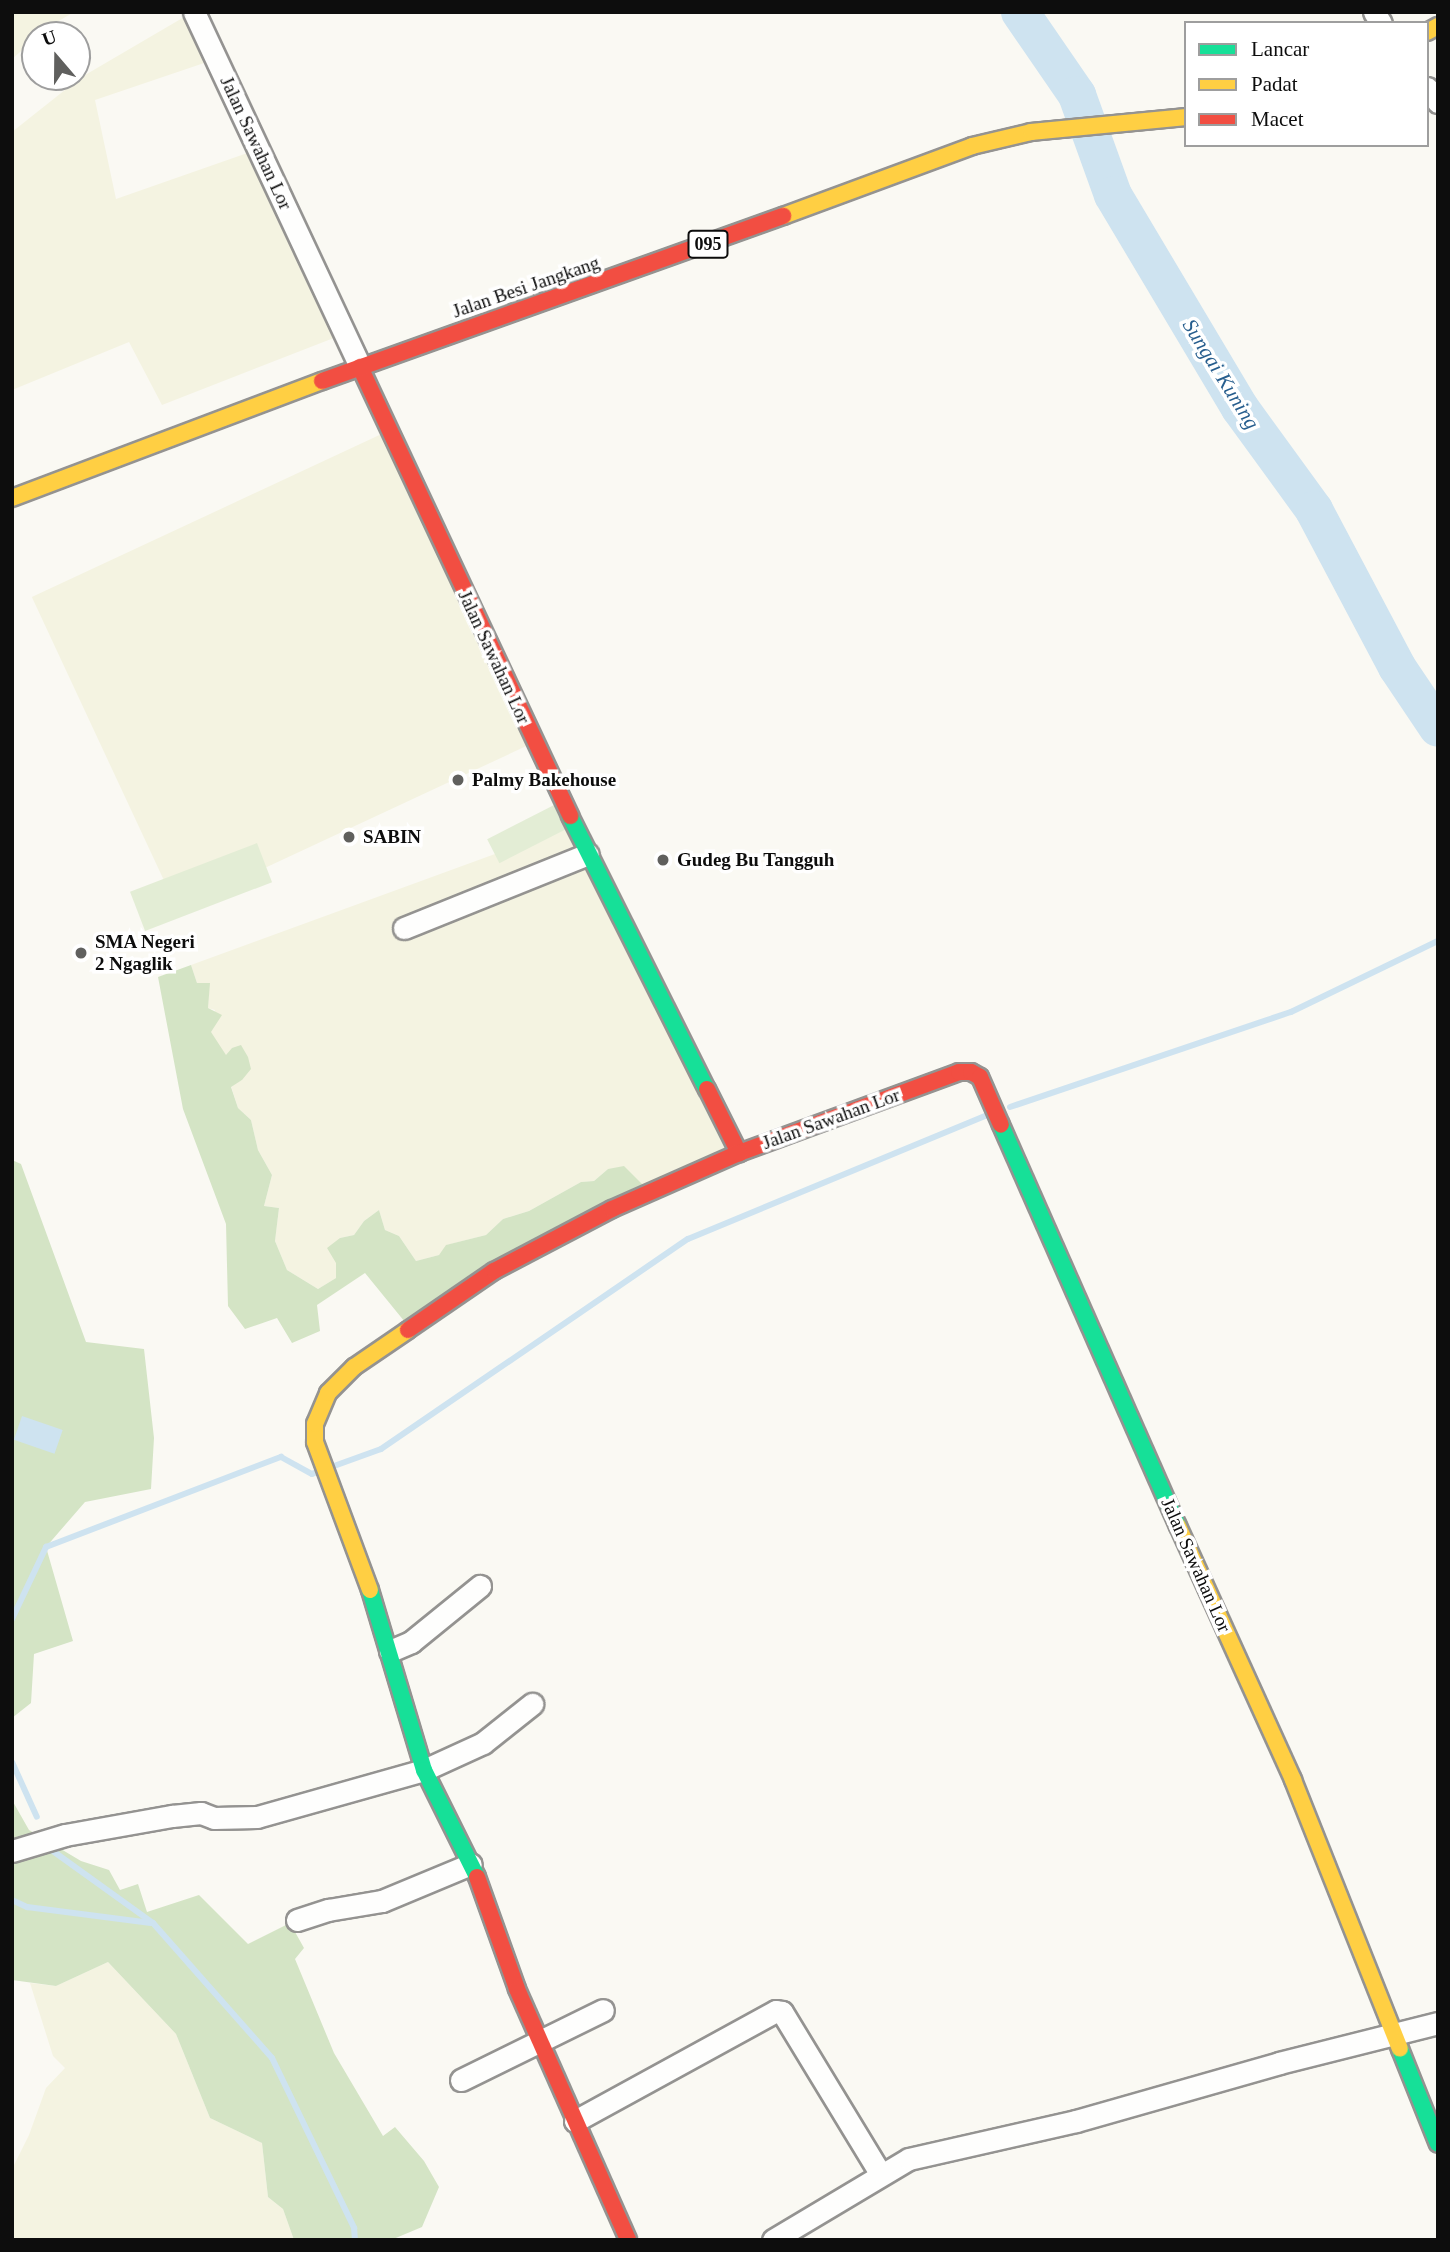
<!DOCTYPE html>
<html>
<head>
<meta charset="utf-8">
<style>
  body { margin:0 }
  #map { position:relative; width:1450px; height:2252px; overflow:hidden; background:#faf9f3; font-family:Georgia,serif }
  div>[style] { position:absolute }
  .farmland>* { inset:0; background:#f4f3e1; transform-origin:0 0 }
  .green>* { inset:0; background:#e3edd5; transform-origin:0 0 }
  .forest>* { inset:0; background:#d4e4c5 }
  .water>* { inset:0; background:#cee3f0; transform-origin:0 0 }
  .stream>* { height:6px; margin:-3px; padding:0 3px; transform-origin:3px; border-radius:3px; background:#cee3f0 }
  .river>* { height:38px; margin:-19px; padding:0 19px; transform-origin:19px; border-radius:19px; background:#cee3f0 }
  .roads { filter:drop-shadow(2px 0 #949391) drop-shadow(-2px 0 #949391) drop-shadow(0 2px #949391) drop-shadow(0 -2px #949391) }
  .street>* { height:21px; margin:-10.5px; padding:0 10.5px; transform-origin:10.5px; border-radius:10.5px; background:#fefefd }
  .fast>* { height:16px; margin:-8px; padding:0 8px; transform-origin:8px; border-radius:8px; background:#16e098 }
  .slow>* { height:16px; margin:-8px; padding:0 8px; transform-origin:8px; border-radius:8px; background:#ffcf43 }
  .jam>* { height:16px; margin:-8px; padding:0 8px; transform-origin:8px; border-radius:8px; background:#f24e42 }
  .dots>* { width:19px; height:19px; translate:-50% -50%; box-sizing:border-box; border:4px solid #fff; border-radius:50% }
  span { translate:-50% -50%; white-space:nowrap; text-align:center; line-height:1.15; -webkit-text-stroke:7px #fff; paint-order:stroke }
  .shield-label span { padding:2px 5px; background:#fff; border:2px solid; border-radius:5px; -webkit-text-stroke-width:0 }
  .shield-label { font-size:18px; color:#0d0d0d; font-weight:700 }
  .street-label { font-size:19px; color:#0d0d0d }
  .poi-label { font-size:19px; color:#0d0d0d; font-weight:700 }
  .left { translate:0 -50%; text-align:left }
  .water-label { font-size:21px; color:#275e8e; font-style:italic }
  .frame { position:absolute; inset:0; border:14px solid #0d0d0d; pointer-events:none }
  .legend { position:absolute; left:1184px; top:21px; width:245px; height:126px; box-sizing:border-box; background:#fff; border:2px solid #9e9e9e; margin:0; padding:9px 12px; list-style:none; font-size:21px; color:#0d0d0d }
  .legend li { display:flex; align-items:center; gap:14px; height:35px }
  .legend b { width:35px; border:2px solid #9e9e9e }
  .north { position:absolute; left:21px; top:21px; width:70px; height:70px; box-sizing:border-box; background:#fff; border:2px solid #9e9e9e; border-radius:50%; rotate:340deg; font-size:19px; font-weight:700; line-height:28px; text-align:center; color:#0d0d0d }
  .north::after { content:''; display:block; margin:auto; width:24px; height:32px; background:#60605e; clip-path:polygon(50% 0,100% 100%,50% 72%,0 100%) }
</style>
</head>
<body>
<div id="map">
  <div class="farmland">
    <div style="clip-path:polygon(12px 12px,74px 12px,35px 35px,35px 39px,12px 59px)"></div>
    <div style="clip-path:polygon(191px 13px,213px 60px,95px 100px,116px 199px,256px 150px,344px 334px,162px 405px,129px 342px,12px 390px,12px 132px,80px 78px)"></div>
    <div style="left:388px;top:431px;width:344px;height:393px;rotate:65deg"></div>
    <div style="clip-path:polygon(574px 825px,739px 1153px,650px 1192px,608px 1169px,594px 1181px,581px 1182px,529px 1211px,503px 1219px,486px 1235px,447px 1245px,439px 1255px,416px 1261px,399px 1236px,385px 1230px,379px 1210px,364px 1221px,354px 1235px,340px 1238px,336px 1278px,318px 1289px,287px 1270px,275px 1241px,279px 1208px,264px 1206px,272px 1175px,258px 1150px,251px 1120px,238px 1108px,231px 1086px,242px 1080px,210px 1032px,215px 1010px,208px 1008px,209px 983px,197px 983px,191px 965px)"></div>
    <div style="clip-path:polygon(108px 1962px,176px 2034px,210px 2118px,262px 2143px,268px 2197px,283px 2209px,294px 2240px,12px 2240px,12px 2169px,29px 2135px,46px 2088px,65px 2068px,53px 2056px,30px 1983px,56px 1986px)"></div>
  </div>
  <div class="green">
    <div style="left:562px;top:801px;width:27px;height:84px;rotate:63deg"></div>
    <div style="left:257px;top:843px;width:42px;height:136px;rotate:69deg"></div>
  </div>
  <div class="forest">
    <div style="clip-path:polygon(191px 965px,197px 983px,210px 983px,208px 1008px,222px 1015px,211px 1032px,226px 1055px,232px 1048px,241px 1045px,248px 1057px,251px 1069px,242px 1080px,231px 1087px,238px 1108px,251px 1120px,258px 1150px,272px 1175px,264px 1206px,279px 1208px,275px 1241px,287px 1270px,318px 1289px,336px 1278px,336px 1263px,327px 1248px,340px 1238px,354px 1235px,364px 1221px,379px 1210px,385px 1230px,399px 1236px,416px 1261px,439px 1255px,446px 1245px,486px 1235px,503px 1219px,529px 1211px,581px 1182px,594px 1181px,608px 1169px,624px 1166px,650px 1192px,409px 1327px,365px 1273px,317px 1305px,320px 1331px,292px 1343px,277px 1318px,245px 1329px,228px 1306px,226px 1224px,183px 1109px,158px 977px)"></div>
    <div style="clip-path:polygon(12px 1160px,21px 1164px,86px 1342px,144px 1349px,154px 1438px,151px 1489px,85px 1502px,46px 1547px,73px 1641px,34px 1654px,31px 1703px,12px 1718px)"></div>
    <div style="clip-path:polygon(12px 1800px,29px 1830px,81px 1861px,109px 1870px,120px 1890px,138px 1884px,147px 1912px,199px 1895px,248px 1944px,290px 1923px,304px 1948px,295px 1959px,334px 2053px,383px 2136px,395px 2127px,424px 2161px,439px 2187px,422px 2227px,391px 2240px,294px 2240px,283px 2209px,268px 2197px,262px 2143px,210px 2118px,176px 2034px,108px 1962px,56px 1986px,12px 1980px)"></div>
  </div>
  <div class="water">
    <div style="left:22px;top:1416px;width:43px;height:25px;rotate:19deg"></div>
  </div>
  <div class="stream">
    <div style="left:1010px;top:1107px;width:297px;rotate:-18.7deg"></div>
    <div style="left:1291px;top:1012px;width:163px;rotate:-25.8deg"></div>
    <div style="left:334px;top:1466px;width:50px;rotate:-19.9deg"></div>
    <div style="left:381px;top:1449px;width:372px;rotate:-34.4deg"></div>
    <div style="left:688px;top:1239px;width:324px;rotate:-22.5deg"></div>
    <div style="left:12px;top:1619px;width:80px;rotate:-64.7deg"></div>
    <div style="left:46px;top:1547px;width:252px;rotate:-21deg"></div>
    <div style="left:281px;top:1457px;width:35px;rotate:29deg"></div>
    <div style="left:312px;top:1474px;width:5px;rotate:-22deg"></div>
    <div style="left:12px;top:1762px;width:60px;rotate:65.6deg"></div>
    <div style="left:50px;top:1849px;width:127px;rotate:35.7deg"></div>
    <div style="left:153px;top:1923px;width:180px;rotate:48.6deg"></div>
    <div style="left:272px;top:2058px;width:189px;rotate:64.2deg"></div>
    <div style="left:354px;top:2228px;width:12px;rotate:85deg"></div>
    <div style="left:12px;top:1900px;width:17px;rotate:25deg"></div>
    <div style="left:27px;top:1907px;width:125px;rotate:7.4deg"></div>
  </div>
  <div class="river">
    <div style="left:1020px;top:12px;width:101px;rotate:55.5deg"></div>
    <div style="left:1077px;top:95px;width:106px;rotate:70.2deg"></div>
    <div style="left:1113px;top:195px;width:248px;rotate:59.2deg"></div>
    <div style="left:1240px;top:408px;width:126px;rotate:54deg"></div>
    <div style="left:1314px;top:510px;width:178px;rotate:62.1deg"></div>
    <div style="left:1397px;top:667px;width:73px;rotate:56.1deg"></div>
  </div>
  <div class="roads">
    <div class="street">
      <div style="left:194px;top:12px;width:392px;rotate:64.9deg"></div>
      <div style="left:1374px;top:12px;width:13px;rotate:58deg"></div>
      <div style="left:1427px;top:88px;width:18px;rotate:52deg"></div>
      <div style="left:404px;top:928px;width:198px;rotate:-21.9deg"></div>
      <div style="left:390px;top:1651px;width:23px;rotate:-23deg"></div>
      <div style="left:411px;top:1642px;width:89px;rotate:-39.1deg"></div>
      <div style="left:12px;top:1851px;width:55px;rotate:-16.8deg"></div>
      <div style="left:65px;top:1835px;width:109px;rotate:-10.1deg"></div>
      <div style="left:172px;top:1816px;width:29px;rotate:-6deg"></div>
      <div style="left:201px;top:1813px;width:14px;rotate:21deg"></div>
      <div style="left:214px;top:1818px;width:43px;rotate:-1.3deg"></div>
      <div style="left:257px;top:1817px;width:173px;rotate:-15.7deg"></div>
      <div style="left:424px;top:1770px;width:65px;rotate:-24.6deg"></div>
      <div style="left:483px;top:1743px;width:63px;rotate:-38.5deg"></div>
      <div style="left:297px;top:1920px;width:33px;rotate:-18deg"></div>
      <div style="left:328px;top:1910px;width:55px;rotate:-9.5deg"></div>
      <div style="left:382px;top:1901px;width:96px;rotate:-22.6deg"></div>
      <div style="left:461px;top:2080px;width:158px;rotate:-26.2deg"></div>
      <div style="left:575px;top:2121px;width:229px;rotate:-28.7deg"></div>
      <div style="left:776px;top:2011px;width:6px;rotate:9deg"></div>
      <div style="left:782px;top:2012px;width:188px;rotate:58.7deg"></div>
      <div style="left:773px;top:2240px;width:158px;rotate:-30.8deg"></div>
      <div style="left:909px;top:2159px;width:171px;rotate:-12.8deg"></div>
      <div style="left:1076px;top:2121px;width:211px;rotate:-15.9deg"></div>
      <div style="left:1279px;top:2063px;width:164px;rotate:-14.1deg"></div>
    </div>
    <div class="fast">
      <div style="left:570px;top:816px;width:305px;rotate:63.4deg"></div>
      <div style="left:1001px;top:1125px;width:438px;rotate:66.2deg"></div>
      <div style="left:370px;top:1590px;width:188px;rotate:73.3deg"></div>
      <div style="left:424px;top:1770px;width:119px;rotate:63.6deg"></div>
      <div style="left:1400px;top:2049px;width:102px;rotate:68.2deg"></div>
    </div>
    <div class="slow">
      <div style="left:1427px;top:32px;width:13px;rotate:-29deg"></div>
      <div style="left:783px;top:216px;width:202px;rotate:-20.3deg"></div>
      <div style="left:972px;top:146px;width:61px;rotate:-13.3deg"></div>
      <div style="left:1031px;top:132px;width:156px;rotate:-5.5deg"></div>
      <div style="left:12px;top:498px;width:331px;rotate:-20.7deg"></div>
      <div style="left:1178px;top:1526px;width:279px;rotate:65.6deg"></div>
      <div style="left:1293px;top:1780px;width:289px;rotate:68.3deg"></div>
      <div style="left:370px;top:1590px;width:158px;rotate:-110.4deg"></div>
      <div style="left:315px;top:1442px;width:18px;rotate:-90deg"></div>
      <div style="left:315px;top:1424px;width:34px;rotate:-67deg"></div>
      <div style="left:328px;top:1393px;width:37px;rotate:-45deg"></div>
      <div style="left:354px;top:1367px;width:65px;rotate:-34.4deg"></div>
    </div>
    <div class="jam">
      <div style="left:360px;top:367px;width:496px;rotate:64.9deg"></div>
      <div style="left:322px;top:381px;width:490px;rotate:-19.7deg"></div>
      <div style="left:707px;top:1089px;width:72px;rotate:63.4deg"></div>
      <div style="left:739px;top:1153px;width:234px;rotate:-20.2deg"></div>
      <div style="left:959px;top:1072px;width:12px"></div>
      <div style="left:971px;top:1072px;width:10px;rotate:29deg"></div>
      <div style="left:980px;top:1077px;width:52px;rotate:66.4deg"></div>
      <div style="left:408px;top:1330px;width:104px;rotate:-34.5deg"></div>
      <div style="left:494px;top:1271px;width:133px;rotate:-27.7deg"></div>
      <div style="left:612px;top:1209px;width:139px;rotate:-23.8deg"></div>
      <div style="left:477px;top:1877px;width:119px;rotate:70.3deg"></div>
      <div style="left:517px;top:1989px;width:274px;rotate:66.1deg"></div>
    </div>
  </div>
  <div class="dots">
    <div style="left:458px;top:780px;background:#60605e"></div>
    <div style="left:349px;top:837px;background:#60605e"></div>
    <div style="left:663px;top:860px;background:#60605e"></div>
    <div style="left:81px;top:953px;background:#60605e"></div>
  </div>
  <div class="shield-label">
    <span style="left:708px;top:244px">095</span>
  </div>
  <div class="street-label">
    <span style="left:256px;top:143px;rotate:65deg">Jalan Sawahan Lor</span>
    <span style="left:526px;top:287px;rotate:-19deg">Jalan Besi Jangkang</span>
    <span style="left:494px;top:657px;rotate:65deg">Jalan Sawahan Lor</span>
    <span style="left:831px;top:1119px;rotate:-20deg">Jalan Sawahan Lor</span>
    <span style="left:1196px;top:1565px;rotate:66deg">Jalan Sawahan Lor</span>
  </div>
  <div class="poi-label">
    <span class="left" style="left:472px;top:780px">Palmy Bakehouse</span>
    <span class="left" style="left:363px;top:837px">SABIN</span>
    <span class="left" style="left:677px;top:860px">Gudeg Bu Tangguh</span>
    <span class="left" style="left:95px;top:953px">SMA Negeri<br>2 Ngaglik</span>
  </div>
  <div class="water-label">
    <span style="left:1221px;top:374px;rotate:58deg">Sungai Kuning</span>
  </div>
  <div class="frame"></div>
  <ul class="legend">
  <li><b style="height:9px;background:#16e098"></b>Lancar</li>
  <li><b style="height:9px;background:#ffcf43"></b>Padat</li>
  <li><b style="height:9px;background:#f24e42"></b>Macet</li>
  </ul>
  <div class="north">U</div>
</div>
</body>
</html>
